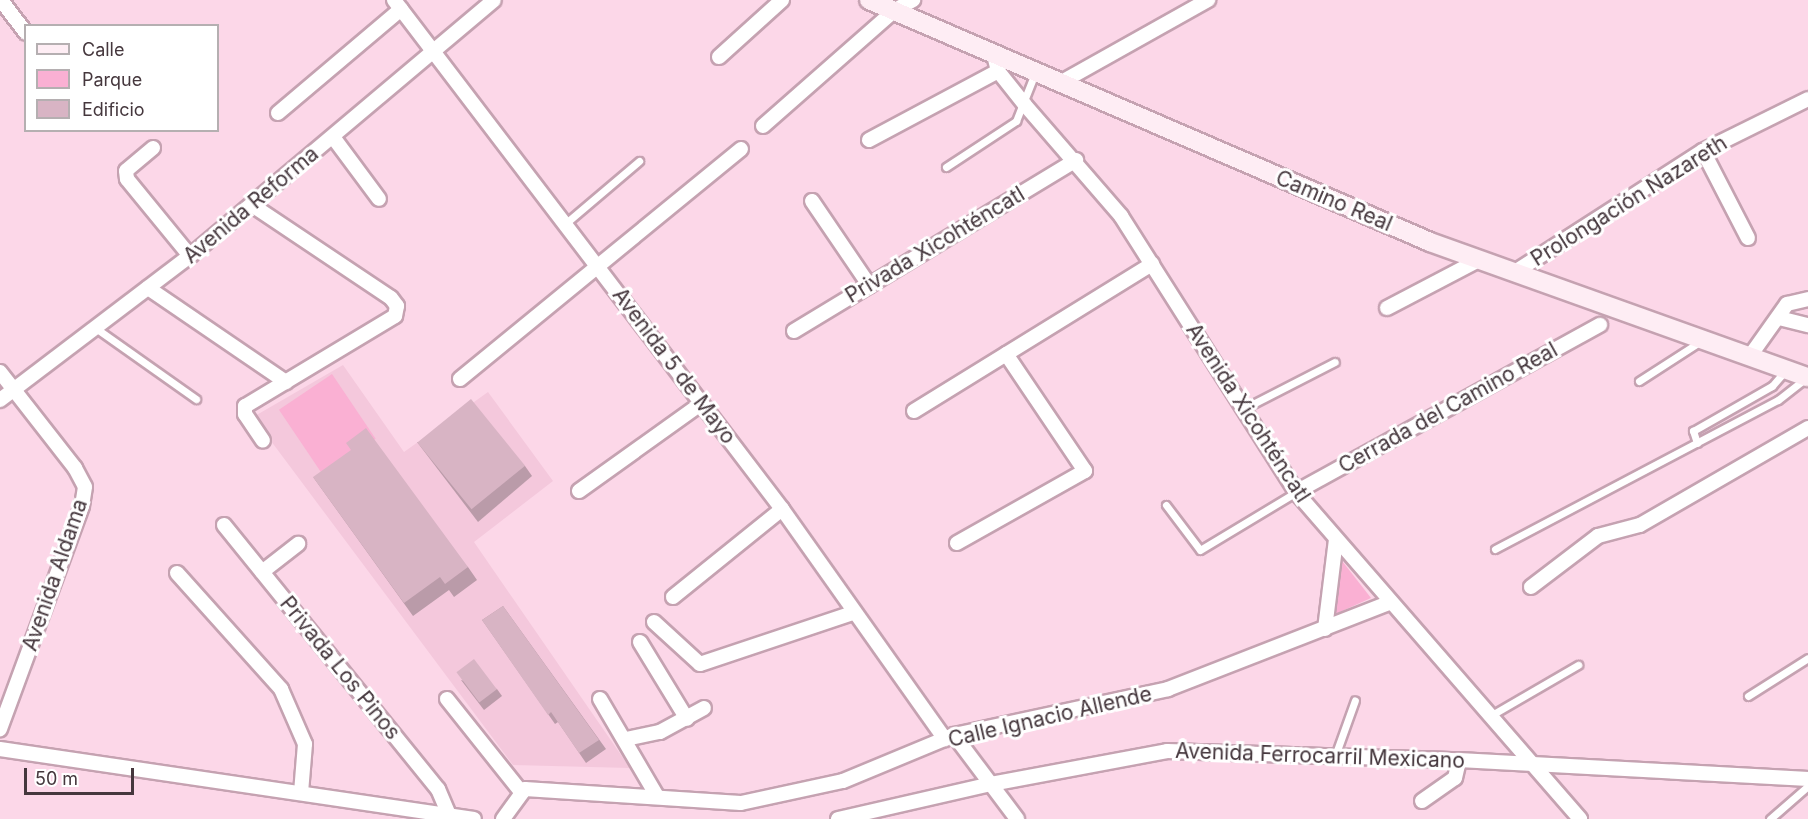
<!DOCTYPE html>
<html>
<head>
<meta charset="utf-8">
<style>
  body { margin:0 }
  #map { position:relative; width:1808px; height:819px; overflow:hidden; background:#fcd7e8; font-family:Inter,sans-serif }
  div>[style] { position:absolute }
  .built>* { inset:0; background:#f4c8dc }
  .green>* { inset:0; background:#fab0d3; transform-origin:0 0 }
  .roads { filter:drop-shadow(2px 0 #c5a2b1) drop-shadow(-2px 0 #c5a2b1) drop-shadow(0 2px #c5a2b1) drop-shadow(0 -2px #c5a2b1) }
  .service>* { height:7px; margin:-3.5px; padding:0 3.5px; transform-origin:3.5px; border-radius:3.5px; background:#fff }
  .minor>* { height:14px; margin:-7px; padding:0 7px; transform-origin:7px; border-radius:7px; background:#fff }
  .secondary>* { height:18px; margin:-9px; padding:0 9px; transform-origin:9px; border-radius:9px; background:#feedf4 }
  .wall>* { inset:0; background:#ba9ba9 }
  .building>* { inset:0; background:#d8b4c4; transform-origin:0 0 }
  span { translate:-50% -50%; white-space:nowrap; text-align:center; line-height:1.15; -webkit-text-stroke:6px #fff; paint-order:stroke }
  .street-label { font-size:21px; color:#45373d }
  .legend { position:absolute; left:24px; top:24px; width:195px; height:108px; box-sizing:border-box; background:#fff; border:2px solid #b5afb1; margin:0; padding:8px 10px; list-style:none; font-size:18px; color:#45373d }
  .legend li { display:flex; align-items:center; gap:12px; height:30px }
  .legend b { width:30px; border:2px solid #b5afb1 }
  .scale { position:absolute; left:24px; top:768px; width:110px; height:27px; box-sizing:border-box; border:3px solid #45373d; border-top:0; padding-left:8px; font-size:18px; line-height:21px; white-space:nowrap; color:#45373d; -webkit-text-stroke:4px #fff; paint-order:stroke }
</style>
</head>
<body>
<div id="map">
  <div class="built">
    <div style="clip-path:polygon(343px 365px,404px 452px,488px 392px,553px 481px,474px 542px,630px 768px,513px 765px,253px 417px)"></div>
  </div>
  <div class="green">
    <div style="left:332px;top:374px;width:78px;height:64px;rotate:56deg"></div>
    <div style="clip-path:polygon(1339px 557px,1371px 598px,1331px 616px)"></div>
  </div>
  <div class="roads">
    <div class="service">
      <div style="left:946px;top:167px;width:84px;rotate:-33.3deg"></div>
      <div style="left:1016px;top:121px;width:52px;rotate:-68.4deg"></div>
      <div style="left:566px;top:223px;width:96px;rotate:-40.3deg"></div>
      <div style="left:94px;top:327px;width:125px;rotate:35.2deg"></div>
      <div style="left:1639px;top:381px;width:74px;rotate:-32.8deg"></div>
      <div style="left:1243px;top:409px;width:103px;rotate:-27.1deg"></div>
      <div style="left:1697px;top:443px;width:13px;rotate:-108deg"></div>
      <div style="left:1693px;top:431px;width:91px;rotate:-29.7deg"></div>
      <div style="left:1772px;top:386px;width:20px;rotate:-49deg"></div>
      <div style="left:1166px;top:505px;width:56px;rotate:52.9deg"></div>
      <div style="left:1200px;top:550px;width:112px;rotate:-31.1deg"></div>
      <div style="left:1495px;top:549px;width:320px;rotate:-27.8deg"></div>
      <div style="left:1778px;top:400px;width:36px;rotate:-38deg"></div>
      <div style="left:1748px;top:696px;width:71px;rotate:-32.3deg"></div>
      <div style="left:1490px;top:716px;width:102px;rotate:-30.1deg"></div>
      <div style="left:1335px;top:756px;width:59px;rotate:-70.3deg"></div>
      <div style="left:1770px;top:819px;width:50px;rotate:-41deg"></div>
    </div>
    <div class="minor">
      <div style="left:1px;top:0;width:41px;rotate:52.9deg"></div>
      <div style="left:394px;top:0;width:640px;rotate:52.68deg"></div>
      <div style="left:782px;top:509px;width:282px;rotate:54.7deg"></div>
      <div style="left:994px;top:55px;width:16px;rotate:76deg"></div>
      <div style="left:998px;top:71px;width:43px;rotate:51.5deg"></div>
      <div style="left:1025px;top:105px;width:147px;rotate:49.1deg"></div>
      <div style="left:1121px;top:216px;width:327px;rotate:57.6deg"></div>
      <div style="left:1296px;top:492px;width:433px;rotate:49deg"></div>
      <div style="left:719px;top:57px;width:85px;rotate:-42.1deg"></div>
      <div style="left:1060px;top:83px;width:170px;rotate:-29.3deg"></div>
      <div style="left:278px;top:113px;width:161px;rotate:-40.2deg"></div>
      <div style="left:763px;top:126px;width:176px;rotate:-41.3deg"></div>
      <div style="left:895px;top:10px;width:21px;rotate:-29deg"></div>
      <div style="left:333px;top:137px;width:77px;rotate:53.4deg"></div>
      <div style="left:869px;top:140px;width:146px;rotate:-28.1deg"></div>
      <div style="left:153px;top:148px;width:35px;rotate:140deg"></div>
      <div style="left:126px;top:171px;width:8px;rotate:83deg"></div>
      <div style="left:127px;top:179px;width:99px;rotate:50.7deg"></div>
      <div style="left:1703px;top:151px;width:98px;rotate:62.7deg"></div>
      <div style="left:812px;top:201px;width:102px;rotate:55.8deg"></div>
      <div style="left:252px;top:205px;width:167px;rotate:33.8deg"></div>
      <div style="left:391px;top:298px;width:10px;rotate:53deg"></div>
      <div style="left:397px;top:306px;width:10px;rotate:101deg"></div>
      <div style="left:395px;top:316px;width:175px;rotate:149deg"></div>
      <div style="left:245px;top:406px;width:8px;rotate:90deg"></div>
      <div style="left:245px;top:414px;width:32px;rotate:56deg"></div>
      <div style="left:1515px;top:272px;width:224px;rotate:-32.8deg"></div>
      <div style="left:1703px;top:151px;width:117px;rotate:-26.3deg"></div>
      <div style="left:148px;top:288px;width:167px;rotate:34.3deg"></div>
      <div style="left:1387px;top:308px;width:104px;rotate:-27.6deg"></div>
      <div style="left:1779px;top:318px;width:30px;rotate:14deg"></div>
      <div style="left:794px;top:331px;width:330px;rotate:-31.2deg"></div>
      <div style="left:1750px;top:356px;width:64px;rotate:-54.6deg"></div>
      <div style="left:1787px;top:304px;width:22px;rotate:-13deg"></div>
      <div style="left:0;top:372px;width:122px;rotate:52deg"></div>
      <div style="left:75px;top:468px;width:21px;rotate:62deg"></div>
      <div style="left:85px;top:487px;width:19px;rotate:99deg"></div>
      <div style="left:82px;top:506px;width:238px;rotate:110.2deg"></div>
      <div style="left:460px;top:379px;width:363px;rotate:-39.3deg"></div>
      <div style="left:0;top:400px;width:238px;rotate:-37.2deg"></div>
      <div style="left:190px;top:256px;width:397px;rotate:-40.1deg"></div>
      <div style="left:914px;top:411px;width:280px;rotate:-31.7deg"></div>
      <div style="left:579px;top:491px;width:151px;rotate:-35.6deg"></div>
      <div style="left:1296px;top:492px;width:347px;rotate:-28.8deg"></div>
      <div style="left:224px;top:525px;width:340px;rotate:51deg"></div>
      <div style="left:438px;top:789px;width:28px;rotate:67deg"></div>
      <div style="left:957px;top:543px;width:147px;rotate:-29.4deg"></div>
      <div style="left:1085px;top:471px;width:141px;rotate:-124deg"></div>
      <div style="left:262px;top:572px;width:46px;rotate:-37.9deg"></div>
      <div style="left:177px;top:573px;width:156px;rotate:48.1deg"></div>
      <div style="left:281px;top:689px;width:60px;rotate:66.4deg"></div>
      <div style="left:305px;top:744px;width:49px;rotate:94.7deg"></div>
      <div style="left:1531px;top:587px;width:84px;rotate:-37.3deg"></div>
      <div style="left:1598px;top:536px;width:43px;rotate:-14.7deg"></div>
      <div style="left:1640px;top:525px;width:194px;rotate:-30deg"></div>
      <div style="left:673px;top:597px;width:140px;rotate:-38.9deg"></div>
      <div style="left:654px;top:622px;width:62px;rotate:42.4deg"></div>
      <div style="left:700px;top:664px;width:163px;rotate:-18.5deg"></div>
      <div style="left:1325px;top:629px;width:90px;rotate:-83deg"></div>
      <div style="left:640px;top:642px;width:90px;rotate:58.6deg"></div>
      <div style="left:447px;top:699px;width:120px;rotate:51.4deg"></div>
      <div style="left:600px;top:699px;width:113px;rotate:59.6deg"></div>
      <div style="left:954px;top:735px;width:105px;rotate:53.1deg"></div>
      <div style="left:626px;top:739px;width:35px;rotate:-12deg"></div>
      <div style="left:660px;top:732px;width:50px;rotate:-28.6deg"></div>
      <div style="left:0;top:749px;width:479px;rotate:8.4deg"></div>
      <div style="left:1422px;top:801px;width:40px;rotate:-34.9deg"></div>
      <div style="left:1455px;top:778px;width:18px;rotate:-77deg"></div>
      <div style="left:503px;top:819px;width:37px;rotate:-54deg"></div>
      <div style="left:525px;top:789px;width:216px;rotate:3.7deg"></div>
      <div style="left:741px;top:803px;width:104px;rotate:-12.2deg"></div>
      <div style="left:843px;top:781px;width:120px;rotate:-22.5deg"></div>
      <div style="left:954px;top:735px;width:219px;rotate:-12.1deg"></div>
      <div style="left:1168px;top:689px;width:237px;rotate:-21.3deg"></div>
      <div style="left:838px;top:819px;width:157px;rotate:-12.9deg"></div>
      <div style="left:991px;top:784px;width:179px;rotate:-10.6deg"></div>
      <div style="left:1167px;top:751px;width:292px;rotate:1.8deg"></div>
      <div style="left:1459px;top:760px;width:350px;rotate:3.1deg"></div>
    </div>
    <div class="secondary">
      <div style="left:869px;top:0;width:611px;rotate:23.33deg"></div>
      <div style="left:1430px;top:242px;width:401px;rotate:19.7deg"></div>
    </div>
  </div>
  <div class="wall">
    <div style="clip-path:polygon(417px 442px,525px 466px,532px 476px,478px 522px)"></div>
    <div style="clip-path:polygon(313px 477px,468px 567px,477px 580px,454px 597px,449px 590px,413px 616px)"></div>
    <div style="clip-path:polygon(503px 606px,606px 749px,586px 763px,558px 722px,555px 724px,482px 620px)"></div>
    <div style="clip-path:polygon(461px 680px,497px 689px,502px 696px,484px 710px)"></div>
  </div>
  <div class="building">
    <div style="left:471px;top:399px;width:86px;height:69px;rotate:51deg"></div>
    <div style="clip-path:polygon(366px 428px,468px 567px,445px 584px,440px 577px,404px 603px,313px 477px,351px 450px,346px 443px)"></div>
    <div style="clip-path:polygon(503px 606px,599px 740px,579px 753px,551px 712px,548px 715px,482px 620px)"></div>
    <div style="left:474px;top:659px;width:38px;height:22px;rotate:53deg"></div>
  </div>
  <div class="street-label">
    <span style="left:1334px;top:201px;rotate:23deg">Camino Real</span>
    <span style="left:1629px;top:201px;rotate:-32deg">Prolongación Nazareth</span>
    <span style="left:251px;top:205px;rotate:-40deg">Avenida Reforma</span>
    <span style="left:935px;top:245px;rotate:-31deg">Privada Xicohténcatl</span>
    <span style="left:674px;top:366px;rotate:53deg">Avenida 5 de Mayo</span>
    <span style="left:1448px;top:408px;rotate:-29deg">Cerrada del Camino Real</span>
    <span style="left:1248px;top:413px;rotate:57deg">Avenida Xicohténcatl</span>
    <span style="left:55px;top:575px;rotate:-71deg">Avenida Aldama</span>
    <span style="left:340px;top:668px;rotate:51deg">Privada Los Pinos</span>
    <span style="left:1050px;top:717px;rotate:-13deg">Calle Ignacio Allende</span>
    <span style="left:1320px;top:756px;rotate:2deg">Avenida Ferrocarril Mexicano</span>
  </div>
  <ul class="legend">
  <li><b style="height:8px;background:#feedf4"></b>Calle</li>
  <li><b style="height:16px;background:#fab0d3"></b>Parque</li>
  <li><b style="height:16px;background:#d8b4c4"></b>Edificio</li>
  </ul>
  <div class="scale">50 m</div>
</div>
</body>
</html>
